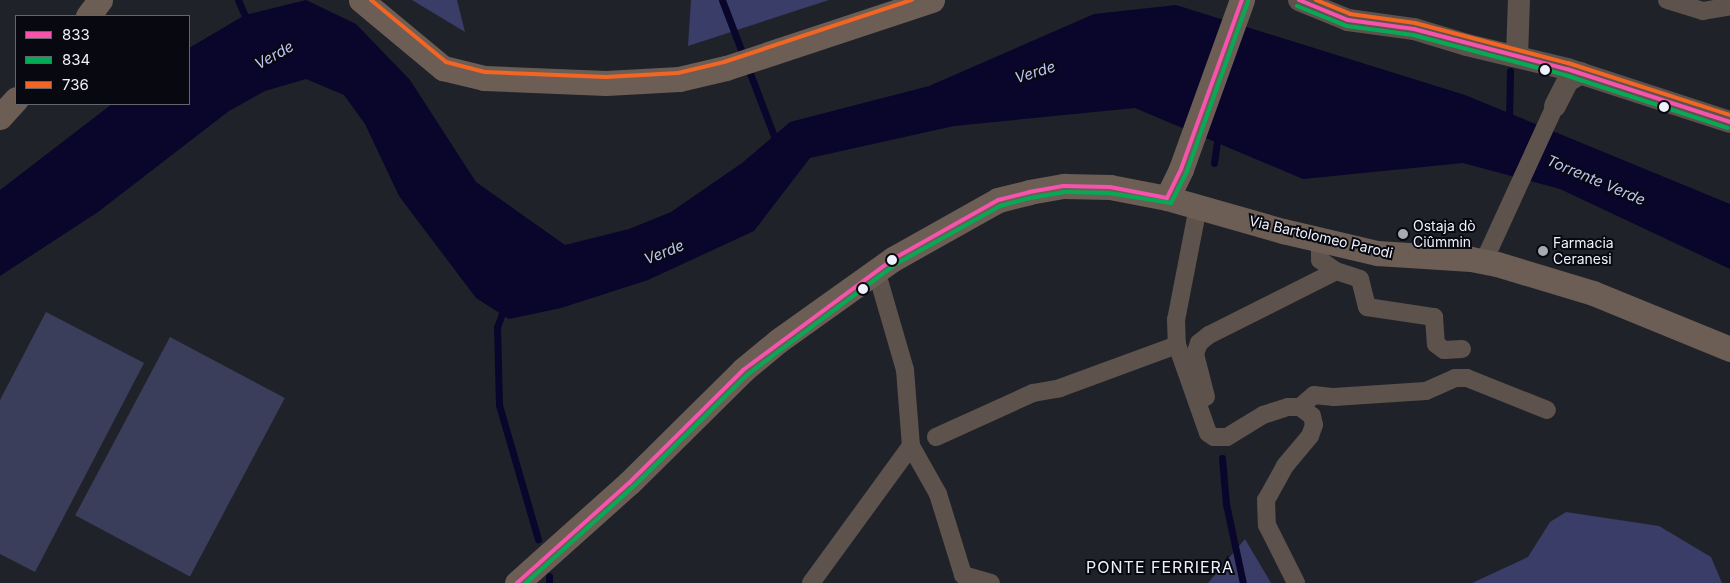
<!DOCTYPE html>
<html>
<head>
<meta charset="utf-8">
<style>
  body { margin:0 }
  #map { position:relative; width:1730px; height:583px; overflow:hidden; background:#20222a; font-family:Inter,sans-serif }
  div>[style] { position:absolute }
  .green>* { inset:0; background:#3b3e5a; transform-origin:0 0 }
  .forest>* { inset:0; background:#393d67 }
  .water>* { inset:0; background:#09052b }
  .stream>* { height:7px; margin:-3.5px; padding:0 3.5px; transform-origin:3.5px; border-radius:3.5px; background:#09052b }
  .minor>* { height:18px; margin:-9px; padding:0 9px; transform-origin:9px; border-radius:9px; background:#5d534c }
  .tertiary>* { height:22px; margin:-11px; padding:0 11px; transform-origin:11px; border-radius:11px; background:#5d534c }
  .secondary>* { height:25px; margin:-12.5px; padding:0 12.5px; transform-origin:12.5px; border-radius:12.5px; background:#6c5e55 }
  .bus-1>* { height:4px; margin:-2px; padding:0 2px; transform-origin:2px; border-radius:2px; background:#f653ac }
  .bus-2>* { height:4px; margin:-2px; padding:0 2px; transform-origin:2px; border-radius:2px; background:#06aa56 }
  .bus-3>* { height:4px; margin:-2px; padding:0 2px; transform-origin:2px; border-radius:2px; background:#f26522 }
  .dots>* { width:14px; height:14px; translate:-50% -50%; box-sizing:border-box; border:2px solid #080910; border-radius:50% }
  span { translate:-50% -50%; white-space:nowrap; text-align:center; line-height:1.15; -webkit-text-stroke:4px #080910; paint-order:stroke }
  .poi-label { font-size:14px; color:#eff1fd }
  .left { translate:0 -50%; text-align:left }
  .street-label { font-size:14px; color:#eff1fd }
  .water-label { font-size:15px; color:#bdc4f2; font-style:italic }
  .quarter-label { font-size:16px; color:#eff1fd; letter-spacing:1px }
  .legend { position:absolute; left:15px; top:15px; width:175px; height:90px; box-sizing:border-box; background:#080910; border:1px solid #64666f; margin:0; padding:6px 9px; list-style:none; font-size:15px; color:#eff1fd }
  .legend li { display:flex; align-items:center; gap:10px; height:25px }
  .legend b { width:25px; border:1px solid #64666f }
</style>
</head>
<body>
<div id="map">
  <div class="green">
    <div style="clip-path:polygon(46px 312px,144px 363px,35px 572px,0 554px,0 400px)"></div>
    <div style="left:170px;top:337px;width:130px;height:202px;rotate:28deg"></div>
  </div>
  <div class="forest">
    <div style="clip-path:polygon(412px 0,457px 0,465px 32px)"></div>
    <div style="clip-path:polygon(691px 0,829px 0,688px 46px)"></div>
    <div style="clip-path:polygon(1566px 512px,1659px 526px,1711px 557px,1722px 583px,1472px 583px,1528px 557px,1550px 522px)"></div>
    <div style="clip-path:polygon(1245px 539px,1271px 583px,1208px 583px)"></div>
  </div>
  <div class="water">
    <div style="clip-path:polygon(306px 0,356px 24px,410px 80px,476px 182px,565px 245px,629px 229px,671px 212px,742px 163px,790px 122px,929px 86px,1094px 14px,1176px 5px,1465px 95px,1730px 204px,1730px 269px,1560px 189px,1463px 163px,1303px 179px,1135px 108px,954px 126px,810px 158px,754px 231px,648px 280px,561px 308px,509px 319px,476px 298px,399px 196px,365px 124px,344px 95px,306px 79px,265px 91px,229px 111px,98px 212px,0 276px,0 190px,112px 104px,189px 104px,189px 48px,245px 15px)"></div>
  </div>
  <div class="stream">
    <div style="left:238px;top:0;width:24px;rotate:66deg"></div>
    <div style="left:722px;top:0;width:154px;rotate:69.1deg"></div>
    <div style="left:1509px;top:120px;width:49px;rotate:-88.8deg"></div>
    <div style="left:1214px;top:163px;width:29px;rotate:-82deg"></div>
    <div style="left:505px;top:306px;width:22px;rotate:111deg"></div>
    <div style="left:497px;top:327px;width:78px;rotate:88.5deg"></div>
    <div style="left:499px;top:405px;width:140px;rotate:73.8deg"></div>
    <div style="left:1222px;top:458px;width:46px;rotate:85deg"></div>
    <div style="left:1226px;top:504px;width:81px;rotate:77.9deg"></div>
    <div style="left:549px;top:576px;width:7px;rotate:90deg"></div>
  </div>
  <div class="minor">
    <div style="left:1667px;top:0;width:38px;rotate:17deg"></div>
    <div style="left:1703px;top:11px;width:27px;rotate:-10deg"></div>
    <div style="left:1198px;top:207px;width:115px;rotate:101deg"></div>
    <div style="left:1176px;top:320px;width:25px;rotate:88deg"></div>
    <div style="left:1177px;top:345px;width:93px;rotate:70.6deg"></div>
    <div style="left:1208px;top:433px;width:7px;rotate:34deg"></div>
    <div style="left:1214px;top:437px;width:13px"></div>
    <div style="left:1227px;top:437px;width:42px;rotate:-31.4deg"></div>
    <div style="left:1263px;top:415px;width:26px;rotate:-18deg"></div>
    <div style="left:1288px;top:407px;width:12px"></div>
    <div style="left:1300px;top:407px;width:15px;rotate:37deg"></div>
    <div style="left:1312px;top:416px;width:9px;rotate:77deg"></div>
    <div style="left:1314px;top:425px;width:12px;rotate:110deg"></div>
    <div style="left:1310px;top:436px;width:39px;rotate:130deg"></div>
    <div style="left:1285px;top:466px;width:39px;rotate:119deg"></div>
    <div style="left:1266px;top:500px;width:25px;rotate:88deg"></div>
    <div style="left:1267px;top:525px;width:65px;rotate:63.4deg"></div>
    <div style="left:1320px;top:240px;width:20px;rotate:90deg"></div>
    <div style="left:1320px;top:260px;width:19px;rotate:35deg"></div>
    <div style="left:1336px;top:271px;width:25px;rotate:18deg"></div>
    <div style="left:1360px;top:279px;width:29px;rotate:76deg"></div>
    <div style="left:1367px;top:307px;width:68px;rotate:8.5deg"></div>
    <div style="left:1434px;top:317px;width:27px;rotate:86deg"></div>
    <div style="left:1436px;top:344px;width:10px;rotate:37deg"></div>
    <div style="left:1444px;top:350px;width:18px;rotate:-3deg"></div>
    <div style="left:1484px;top:261px;width:170px;rotate:-65.4deg"></div>
    <div style="left:876px;top:270px;width:104px;rotate:73.8deg"></div>
    <div style="left:905px;top:370px;width:76px;rotate:85.5deg"></div>
    <div style="left:911px;top:446px;width:55px;rotate:60.6deg"></div>
    <div style="left:938px;top:494px;width:85px;rotate:72.8deg"></div>
    <div style="left:963px;top:575px;width:29px;rotate:16deg"></div>
    <div style="left:1206px;top:397px;width:44px;rotate:-104.3deg"></div>
    <div style="left:1195px;top:354px;width:12px;rotate:-70deg"></div>
    <div style="left:1199px;top:343px;width:13px;rotate:-39deg"></div>
    <div style="left:1209px;top:335px;width:142px;rotate:-26.7deg"></div>
    <div style="left:1300px;top:407px;width:18px;rotate:-41deg"></div>
    <div style="left:1314px;top:395px;width:20px;rotate:6deg"></div>
    <div style="left:1334px;top:397px;width:92px;rotate:-3.7deg"></div>
    <div style="left:1426px;top:391px;width:32px;rotate:-24deg"></div>
    <div style="left:1455px;top:378px;width:12px"></div>
    <div style="left:1467px;top:378px;width:86px;rotate:21.8deg"></div>
    <div style="left:936px;top:437px;width:107px;rotate:-24.4deg"></div>
    <div style="left:1033px;top:393px;width:27px;rotate:-10deg"></div>
    <div style="left:1060px;top:388px;width:125px;rotate:-20.2deg"></div>
    <div style="left:811px;top:583px;width:170px;rotate:-53.9deg"></div>
  </div>
  <div class="tertiary">
    <div style="left:1299px;top:0;width:53px;rotate:22.2deg"></div>
    <div style="left:1348px;top:20px;width:67px;rotate:7.8deg"></div>
    <div style="left:1414px;top:29px;width:55px;rotate:16.8deg"></div>
    <div style="left:1467px;top:45px;width:103px;rotate:13.5deg"></div>
    <div style="left:1567px;top:69px;width:171px;rotate:18deg"></div>
    <div style="left:1517px;top:56px;width:56px;rotate:-88deg"></div>
    <div style="left:1555px;top:106px;width:28px;rotate:-63deg"></div>
    <div style="left:1568px;top:81px;width:15px;rotate:-32deg"></div>
  </div>
  <div class="secondary">
    <div style="left:361px;top:0;width:107px;rotate:39.7deg"></div>
    <div style="left:443px;top:68px;width:42px;rotate:13.7deg"></div>
    <div style="left:484px;top:78px;width:122px;rotate:2.3deg"></div>
    <div style="left:606px;top:83px;width:73px;rotate:-3.1deg"></div>
    <div style="left:679px;top:79px;width:48px;rotate:-13.2deg"></div>
    <div style="left:726px;top:68px;width:217px;rotate:-18.3deg"></div>
    <div style="left:88px;top:16px;width:20px;rotate:-53deg"></div>
    <div style="left:0;top:117px;width:24px;rotate:-48deg"></div>
    <div style="left:1167px;top:198px;width:121px;rotate:15.9deg"></div>
    <div style="left:1283px;top:231px;width:97px;rotate:13.2deg"></div>
    <div style="left:1377px;top:253px;width:94px;rotate:3.7deg"></div>
    <div style="left:1471px;top:259px;width:26px;rotate:11deg"></div>
    <div style="left:1497px;top:264px;width:100px;rotate:16.8deg"></div>
    <div style="left:1593px;top:293px;width:148px;rotate:22.2deg"></div>
    <div style="left:517px;top:583px;width:150px;rotate:-41.8deg"></div>
    <div style="left:629px;top:483px;width:161px;rotate:-44.7deg"></div>
    <div style="left:743px;top:370px;width:45px;rotate:-39.6deg"></div>
    <div style="left:778px;top:341px;width:141px;rotate:-35.5deg"></div>
    <div style="left:893px;top:259px;width:120px;rotate:-29.3deg"></div>
    <div style="left:998px;top:200px;width:32px;rotate:-14deg"></div>
    <div style="left:1029px;top:192px;width:36px;rotate:-10deg"></div>
    <div style="left:1064px;top:186px;width:46px;rotate:1.2deg"></div>
    <div style="left:1110px;top:187px;width:58px;rotate:10.9deg"></div>
    <div style="left:1167px;top:198px;width:32px;rotate:-64deg"></div>
    <div style="left:1181px;top:169px;width:180px;rotate:-70.2deg"></div>
  </div>
  <div class="bus-1">
    <div style="left:1299px;top:0;width:53px;rotate:22.2deg"></div>
    <div style="left:1348px;top:20px;width:67px;rotate:7.8deg"></div>
    <div style="left:1414px;top:29px;width:158px;rotate:14.7deg"></div>
    <div style="left:1567px;top:69px;width:171px;rotate:18deg"></div>
    <div style="left:517px;top:583px;width:150px;rotate:-41.8deg"></div>
    <div style="left:629px;top:483px;width:161px;rotate:-44.7deg"></div>
    <div style="left:743px;top:370px;width:187px;rotate:-36.5deg"></div>
    <div style="left:893px;top:259px;width:120px;rotate:-29.3deg"></div>
    <div style="left:998px;top:200px;width:32px;rotate:-14deg"></div>
    <div style="left:1029px;top:192px;width:36px;rotate:-10deg"></div>
    <div style="left:1064px;top:186px;width:46px;rotate:1.2deg"></div>
    <div style="left:1110px;top:187px;width:58px;rotate:10.9deg"></div>
    <div style="left:1167px;top:198px;width:32px;rotate:-64deg"></div>
    <div style="left:1181px;top:169px;width:180px;rotate:-70.2deg"></div>
  </div>
  <div class="bus-2">
    <div style="left:1297px;top:6px;width:54px;rotate:21.8deg"></div>
    <div style="left:1347px;top:26px;width:67px;rotate:7.8deg"></div>
    <div style="left:1413px;top:35px;width:157px;rotate:14.7deg"></div>
    <div style="left:1565px;top:75px;width:171px;rotate:18deg"></div>
    <div style="left:526px;top:583px;width:144px;rotate:-41.9deg"></div>
    <div style="left:633px;top:487px;width:160px;rotate:-44.5deg"></div>
    <div style="left:747px;top:375px;width:186px;rotate:-36.7deg"></div>
    <div style="left:896px;top:264px;width:119px;rotate:-29.1deg"></div>
    <div style="left:1000px;top:206px;width:31px;rotate:-15deg"></div>
    <div style="left:1030px;top:198px;width:35px;rotate:-10deg"></div>
    <div style="left:1064px;top:192px;width:45px;rotate:1.3deg"></div>
    <div style="left:1109px;top:193px;width:63px;rotate:9.2deg"></div>
    <div style="left:1171px;top:203px;width:36px;rotate:-63deg"></div>
    <div style="left:1187px;top:171px;width:180px;rotate:-70.2deg"></div>
  </div>
  <div class="bus-3">
    <div style="left:371px;top:0;width:97px;rotate:39.6deg"></div>
    <div style="left:446px;top:62px;width:40px;rotate:14.4deg"></div>
    <div style="left:485px;top:72px;width:121px;rotate:2.4deg"></div>
    <div style="left:606px;top:77px;width:72px;rotate:-3.2deg"></div>
    <div style="left:678px;top:73px;width:47px;rotate:-13.4deg"></div>
    <div style="left:724px;top:62px;width:198px;rotate:-18.3deg"></div>
    <div style="left:1316px;top:0;width:37px;rotate:22deg"></div>
    <div style="left:1350px;top:14px;width:66px;rotate:7.9deg"></div>
    <div style="left:1415px;top:23px;width:158px;rotate:14.7deg"></div>
    <div style="left:1568px;top:63px;width:170px;rotate:17.8deg"></div>
  </div>
  <div class="dots">
    <div style="left:1545px;top:70px;background:#eff1fd"></div>
    <div style="left:1664px;top:107px;background:#eff1fd"></div>
    <div style="left:1403px;top:234px;background:#a7a9b3"></div>
    <div style="left:1543px;top:251px;background:#a7a9b3"></div>
    <div style="left:892px;top:260px;background:#eff1fd"></div>
    <div style="left:863px;top:289px;background:#eff1fd"></div>
  </div>
  <div class="poi-label">
    <span class="left" style="left:1413px;top:234px">Ostaja dò<br>Ciûmmin</span>
    <span class="left" style="left:1553px;top:251px">Farmacia<br>Ceranesi</span>
  </div>
  <div class="street-label">
    <span style="left:1321px;top:237px;rotate:13deg">Via Bartolomeo Parodi</span>
  </div>
  <div class="water-label">
    <span style="left:274px;top:55px;rotate:-29deg">Verde</span>
    <span style="left:1035px;top:72px;rotate:-17deg">Verde</span>
    <span style="left:1596px;top:180px;rotate:23deg">Torrente Verde</span>
    <span style="left:664px;top:252px;rotate:-22deg">Verde</span>
  </div>
  <div class="quarter-label">
    <span style="left:1160px;top:567px">PONTE FERRIERA</span>
  </div>
  <ul class="legend">
  <li><b style="height:6px;background:#f653ac"></b>833</li>
  <li><b style="height:6px;background:#06aa56"></b>834</li>
  <li><b style="height:6px;background:#f26522"></b>736</li>
  </ul>
</div>
</body>
</html>
